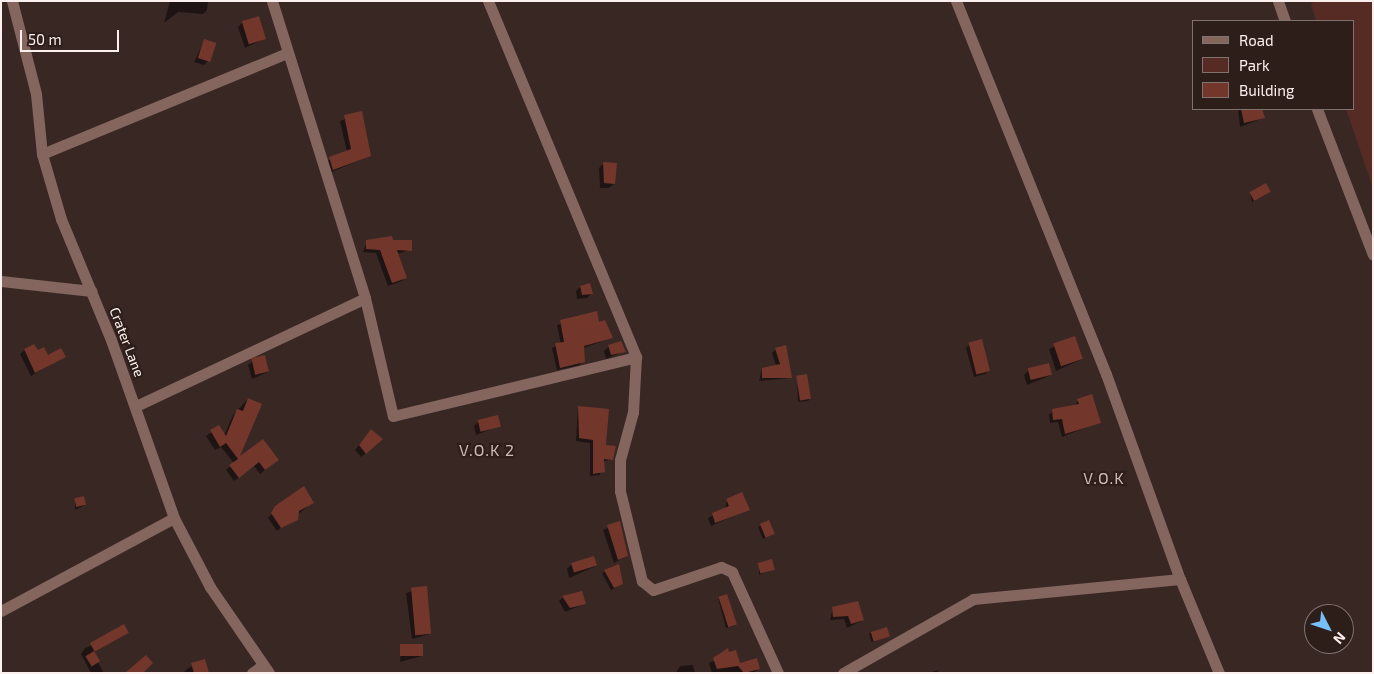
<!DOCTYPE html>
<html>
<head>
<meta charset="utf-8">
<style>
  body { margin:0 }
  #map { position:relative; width:1374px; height:674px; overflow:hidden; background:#392724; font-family:"Exo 2",sans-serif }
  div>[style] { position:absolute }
  .green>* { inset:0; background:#552b23 }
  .shadow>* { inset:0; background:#0007; transform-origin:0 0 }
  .building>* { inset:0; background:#73362b; transform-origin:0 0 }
  .street>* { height:11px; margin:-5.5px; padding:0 5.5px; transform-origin:5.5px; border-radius:5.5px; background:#84665f }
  span { translate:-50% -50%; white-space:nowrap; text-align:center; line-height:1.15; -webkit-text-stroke:4.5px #2e1e1a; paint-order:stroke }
  .street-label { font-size:14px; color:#fcf0ee }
  .quarter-label { font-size:16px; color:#d0b9b4; letter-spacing:1px }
  .frame { position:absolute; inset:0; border:2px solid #fcf0ee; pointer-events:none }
  .legend { position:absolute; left:1192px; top:20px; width:162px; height:90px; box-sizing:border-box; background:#2e1e1a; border:1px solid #80726f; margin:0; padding:6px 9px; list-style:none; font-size:15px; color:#fcf0ee }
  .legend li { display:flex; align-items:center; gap:10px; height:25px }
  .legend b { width:25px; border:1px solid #80726f }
  .north { position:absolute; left:1304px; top:604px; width:50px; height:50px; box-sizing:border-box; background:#2e1e1a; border:1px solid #80726f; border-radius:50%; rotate:131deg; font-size:14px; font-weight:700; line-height:20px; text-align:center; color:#fcf0ee }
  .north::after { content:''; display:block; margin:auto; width:18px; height:22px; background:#76c0f7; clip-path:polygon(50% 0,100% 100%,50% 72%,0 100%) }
  .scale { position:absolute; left:20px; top:30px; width:99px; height:22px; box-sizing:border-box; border:2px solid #fcf0ee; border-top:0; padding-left:6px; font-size:15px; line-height:18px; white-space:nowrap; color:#fcf0ee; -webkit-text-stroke:4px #2e1e1a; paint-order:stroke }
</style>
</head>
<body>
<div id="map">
  <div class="green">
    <div style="clip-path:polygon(1314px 1px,1373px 1px,1373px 188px,1346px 109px,1353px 109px,1353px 21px,1316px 21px,1311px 5px)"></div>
  </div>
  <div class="shadow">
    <div style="clip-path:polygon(170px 1px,208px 1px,207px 10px,203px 14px,178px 12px,164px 23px)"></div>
    <div style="clip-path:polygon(243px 22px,264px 39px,245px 48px,238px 27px)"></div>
    <div style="clip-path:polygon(204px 41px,209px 60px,204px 65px,194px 62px)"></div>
    <div style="clip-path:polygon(1238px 109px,1261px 109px,1263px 118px,1240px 127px)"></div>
    <div style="clip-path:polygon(361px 113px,370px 156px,329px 173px,325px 162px,347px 152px,340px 121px)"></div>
    <div style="clip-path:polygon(604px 163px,614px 184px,609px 188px,600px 188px,599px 168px)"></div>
    <div style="clip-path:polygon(1250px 193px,1267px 194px,1252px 202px)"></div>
    <div style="clip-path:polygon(367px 241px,392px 241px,410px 250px,397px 254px,405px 277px,402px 281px,388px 286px,376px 253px,363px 252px)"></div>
    <div style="clip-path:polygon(580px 287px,591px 294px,587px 298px,577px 299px,576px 291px)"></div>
    <div style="clip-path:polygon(596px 312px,598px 324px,612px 338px,583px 348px,580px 365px,557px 370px,552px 348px,561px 344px,557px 325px)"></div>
    <div style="clip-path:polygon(1074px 337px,1082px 359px,1056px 371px,1049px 349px)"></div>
    <div style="clip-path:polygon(970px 344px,989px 371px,985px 374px,974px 377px,966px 348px)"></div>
    <div style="clip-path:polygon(609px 346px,624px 351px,606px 359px,604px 351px)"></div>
    <div style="clip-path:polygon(776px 349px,791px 378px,759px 381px,762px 369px,776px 366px,772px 353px)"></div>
    <div style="clip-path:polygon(25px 350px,47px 356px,64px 357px,31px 376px,20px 354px)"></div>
    <div style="clip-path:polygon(253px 361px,268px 372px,252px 379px,248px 365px)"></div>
    <div style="clip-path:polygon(1029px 370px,1051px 375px,1027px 385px,1024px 375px)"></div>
    <div style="clip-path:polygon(797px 377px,810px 399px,808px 401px,798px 402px)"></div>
    <div style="clip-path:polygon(248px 399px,260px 404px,238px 460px,277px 460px,260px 474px,254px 466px,234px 481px,226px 470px,234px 463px,221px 447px,215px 450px,206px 436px,219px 427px,224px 436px,233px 415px)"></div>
    <div style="clip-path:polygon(1078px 400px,1099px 422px,1062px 437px,1058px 422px,1050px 423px,1049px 414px,1075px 406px)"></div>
    <div style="clip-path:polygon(578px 407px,611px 459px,603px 462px,600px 475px,590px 476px,590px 443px,576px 441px)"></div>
    <div style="clip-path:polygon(479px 421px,499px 426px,476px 435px,474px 426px)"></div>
    <div style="clip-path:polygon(371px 430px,377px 444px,361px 457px,355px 450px)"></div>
    <div style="clip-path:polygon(75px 500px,85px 505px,75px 510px)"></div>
    <div style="clip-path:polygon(727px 500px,749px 509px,711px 526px,708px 518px,725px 509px)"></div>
    <div style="clip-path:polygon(312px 503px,277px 531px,268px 518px,272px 514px)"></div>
    <div style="clip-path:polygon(769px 522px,773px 534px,763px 539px,758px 527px)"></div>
    <div style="clip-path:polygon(619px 523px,627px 556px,614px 563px,603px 530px)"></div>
    <div style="clip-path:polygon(759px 564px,773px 569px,759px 575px)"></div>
    <div style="clip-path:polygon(571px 565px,596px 566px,569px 578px,567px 569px)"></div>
    <div style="clip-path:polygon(618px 566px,622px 584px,611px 590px,602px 573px)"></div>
    <div style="clip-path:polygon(425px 588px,430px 634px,412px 639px,406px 593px)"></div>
    <div style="clip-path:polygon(563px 597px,584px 604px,565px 612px,559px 601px)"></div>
    <div style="clip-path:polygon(718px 598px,736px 624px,734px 626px,726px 628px)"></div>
    <div style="clip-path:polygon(833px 608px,863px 620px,847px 628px,844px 619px,830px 620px)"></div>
    <div style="left:886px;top:628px;width:9px;height:18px;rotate:72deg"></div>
    <div style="clip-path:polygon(127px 633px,93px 653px,104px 673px,91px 673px,81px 654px,85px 648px)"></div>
    <div style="clip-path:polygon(401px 649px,422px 656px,400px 662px)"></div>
    <div style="clip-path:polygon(729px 654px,739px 664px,759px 668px,754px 673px,712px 673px,709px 663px)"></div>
    <div style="clip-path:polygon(204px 660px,206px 673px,183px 673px,187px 669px)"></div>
    <div style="clip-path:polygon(693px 665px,695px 673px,676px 673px,680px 666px)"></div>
    <div style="clip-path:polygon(938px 670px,939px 673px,929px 673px)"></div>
  </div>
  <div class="building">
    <div style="left:259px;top:16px;width:24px;height:18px;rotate:73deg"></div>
    <div style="left:204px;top:39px;width:13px;height:20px;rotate:18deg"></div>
    <div style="clip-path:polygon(1241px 109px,1262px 109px,1265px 118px,1244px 123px)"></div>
    <div style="clip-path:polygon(362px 111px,371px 156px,333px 170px,329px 157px,351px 149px,344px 115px)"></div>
    <div style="clip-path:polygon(603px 162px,617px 163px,615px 184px,604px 183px)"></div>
    <div style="left:1266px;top:183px;width:10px;height:19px;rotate:61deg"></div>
    <div style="clip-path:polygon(392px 236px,393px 240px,412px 240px,412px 251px,397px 250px,407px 278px,392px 283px,380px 250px,366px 249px,366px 240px)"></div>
    <div style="clip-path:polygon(590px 283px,593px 294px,582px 295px,580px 286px)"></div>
    <div style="clip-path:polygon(597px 311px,599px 322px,605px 320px,613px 338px,584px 346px,585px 362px,560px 368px,555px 343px,564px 342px,560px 320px)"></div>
    <div style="left:1075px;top:336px;width:24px;height:23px;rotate:71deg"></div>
    <div style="left:982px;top:339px;width:33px;height:14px;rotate:76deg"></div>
    <div style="clip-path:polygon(621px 341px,626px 352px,611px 355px,608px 345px)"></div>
    <div style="clip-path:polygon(34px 344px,38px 350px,44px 347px,48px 355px,61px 348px,66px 357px,35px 373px,24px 349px)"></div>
    <div style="clip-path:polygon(786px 345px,792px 378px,762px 378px,762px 368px,780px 364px,775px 348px)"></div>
    <div style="left:265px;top:355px;width:17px;height:14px;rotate:77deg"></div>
    <div style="left:1049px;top:363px;width:12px;height:22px;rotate:76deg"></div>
    <div style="left:807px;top:374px;width:25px;height:11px;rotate:81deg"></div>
    <div style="clip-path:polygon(1092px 394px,1101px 423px,1065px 434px,1062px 419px,1053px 420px,1052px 409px,1079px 404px,1077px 399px)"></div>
    <div style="clip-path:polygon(248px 398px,262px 404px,240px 456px,263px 439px,279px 460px,265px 470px,259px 462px,239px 478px,229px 465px,238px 459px,226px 443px,220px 447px,210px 430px,219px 425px,226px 436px,237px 409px,243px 411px)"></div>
    <div style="clip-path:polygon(578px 406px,609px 409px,606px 445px,616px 446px,613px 460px,604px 459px,605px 472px,593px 474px,593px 440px,579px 438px)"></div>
    <div style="left:498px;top:415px;width:12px;height:21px;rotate:76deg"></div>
    <div style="clip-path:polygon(371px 429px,383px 439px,366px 454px,359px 445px)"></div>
    <div style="clip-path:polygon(304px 486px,314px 503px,299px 511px,298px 520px,281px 528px,271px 513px,275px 506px)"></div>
    <div style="clip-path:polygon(742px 492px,750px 510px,715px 523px,712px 513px,729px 506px,726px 499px)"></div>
    <div style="left:84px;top:496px;width:9px;height:10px;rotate:77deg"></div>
    <div style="left:769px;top:520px;width:15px;height:10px;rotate:67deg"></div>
    <div style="clip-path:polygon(620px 521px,628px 556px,618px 560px,607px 525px)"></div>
    <div style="left:594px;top:556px;width:10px;height:24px;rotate:73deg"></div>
    <div style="left:772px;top:559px;width:11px;height:15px;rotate:75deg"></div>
    <div style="clip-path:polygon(619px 564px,623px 584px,614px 588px,604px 570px)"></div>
    <div style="left:427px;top:586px;width:48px;height:16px;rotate:85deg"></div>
    <div style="clip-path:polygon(582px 591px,586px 604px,570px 608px,562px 596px)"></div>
    <div style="left:727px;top:594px;width:32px;height:9px;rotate:72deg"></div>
    <div style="clip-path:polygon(858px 601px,864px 620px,851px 624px,848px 616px,833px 617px,832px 607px)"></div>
    <div style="left:124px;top:624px;width:10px;height:39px;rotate:61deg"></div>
    <div style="left:887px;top:627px;width:10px;height:17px;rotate:73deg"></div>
    <div style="left:423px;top:644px;width:12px;height:23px;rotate:90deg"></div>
    <div style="clip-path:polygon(728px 648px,729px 652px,736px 650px,740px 663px,757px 658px,760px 669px,744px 673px,738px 666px,717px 669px,713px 658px)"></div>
    <div style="left:94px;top:651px;width:12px;height:10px;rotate:59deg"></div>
    <div style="clip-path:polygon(146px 655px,153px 663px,143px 673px,125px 673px)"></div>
    <div style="clip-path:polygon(205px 659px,209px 673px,194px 673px,191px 663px)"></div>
  </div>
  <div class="street">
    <div style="left:12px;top:1px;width:96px;rotate:75.5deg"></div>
    <div style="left:36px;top:94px;width:60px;rotate:84.3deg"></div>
    <div style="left:42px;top:154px;width:68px;rotate:73.7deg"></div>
    <div style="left:61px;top:219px;width:131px;rotate:67.5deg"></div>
    <div style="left:111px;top:340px;width:189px;rotate:70.5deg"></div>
    <div style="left:174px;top:518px;width:78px;rotate:62.4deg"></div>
    <div style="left:210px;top:587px;width:104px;rotate:55.5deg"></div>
    <div style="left:272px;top:1px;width:311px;rotate:72.6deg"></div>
    <div style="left:365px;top:298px;width:121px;rotate:76.7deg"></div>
    <div style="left:393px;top:416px;width:250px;rotate:-13.6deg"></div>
    <div style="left:488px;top:1px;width:386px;rotate:67.4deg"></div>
    <div style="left:636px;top:357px;width:55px;rotate:93.1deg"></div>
    <div style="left:633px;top:412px;width:50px;rotate:105.2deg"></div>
    <div style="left:620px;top:460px;width:31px;rotate:90deg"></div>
    <div style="left:620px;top:491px;width:93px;rotate:76.3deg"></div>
    <div style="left:642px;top:581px;width:14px;rotate:39deg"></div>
    <div style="left:653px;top:590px;width:72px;rotate:-18.7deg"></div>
    <div style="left:721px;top:567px;width:12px;rotate:24deg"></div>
    <div style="left:732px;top:572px;width:111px;rotate:65.5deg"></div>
    <div style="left:956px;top:1px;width:402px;rotate:68.1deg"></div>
    <div style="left:1106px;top:374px;width:218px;rotate:70.2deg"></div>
    <div style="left:1180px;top:579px;width:102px;rotate:67.5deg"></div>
    <div style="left:1278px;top:1px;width:21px;rotate:71deg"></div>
    <div style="left:1317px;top:109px;width:156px;rotate:69deg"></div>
    <div style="left:42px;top:154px;width:265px;rotate:-22.4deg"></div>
    <div style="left:1px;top:281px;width:91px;rotate:6.3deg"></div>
    <div style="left:136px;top:406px;width:253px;rotate:-25.2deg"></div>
    <div style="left:1px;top:611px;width:196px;rotate:-28.3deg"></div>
    <div style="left:252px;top:673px;width:14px;rotate:-36deg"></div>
    <div style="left:843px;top:673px;width:150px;rotate:-29.6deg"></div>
    <div style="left:973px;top:599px;width:208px;rotate:-5.5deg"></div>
  </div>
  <div class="street-label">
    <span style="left:127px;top:342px;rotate:69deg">Crater Lane</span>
  </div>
  <div class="quarter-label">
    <span style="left:487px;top:450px">V.O.K 2</span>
    <span style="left:1104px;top:478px">V.O.K</span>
  </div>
  <div class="frame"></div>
  <ul class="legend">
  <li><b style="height:6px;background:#84665f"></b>Road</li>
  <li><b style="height:14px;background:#552b23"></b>Park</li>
  <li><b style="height:14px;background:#73362b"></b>Building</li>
  </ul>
  <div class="north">N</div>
  <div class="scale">50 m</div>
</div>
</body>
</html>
